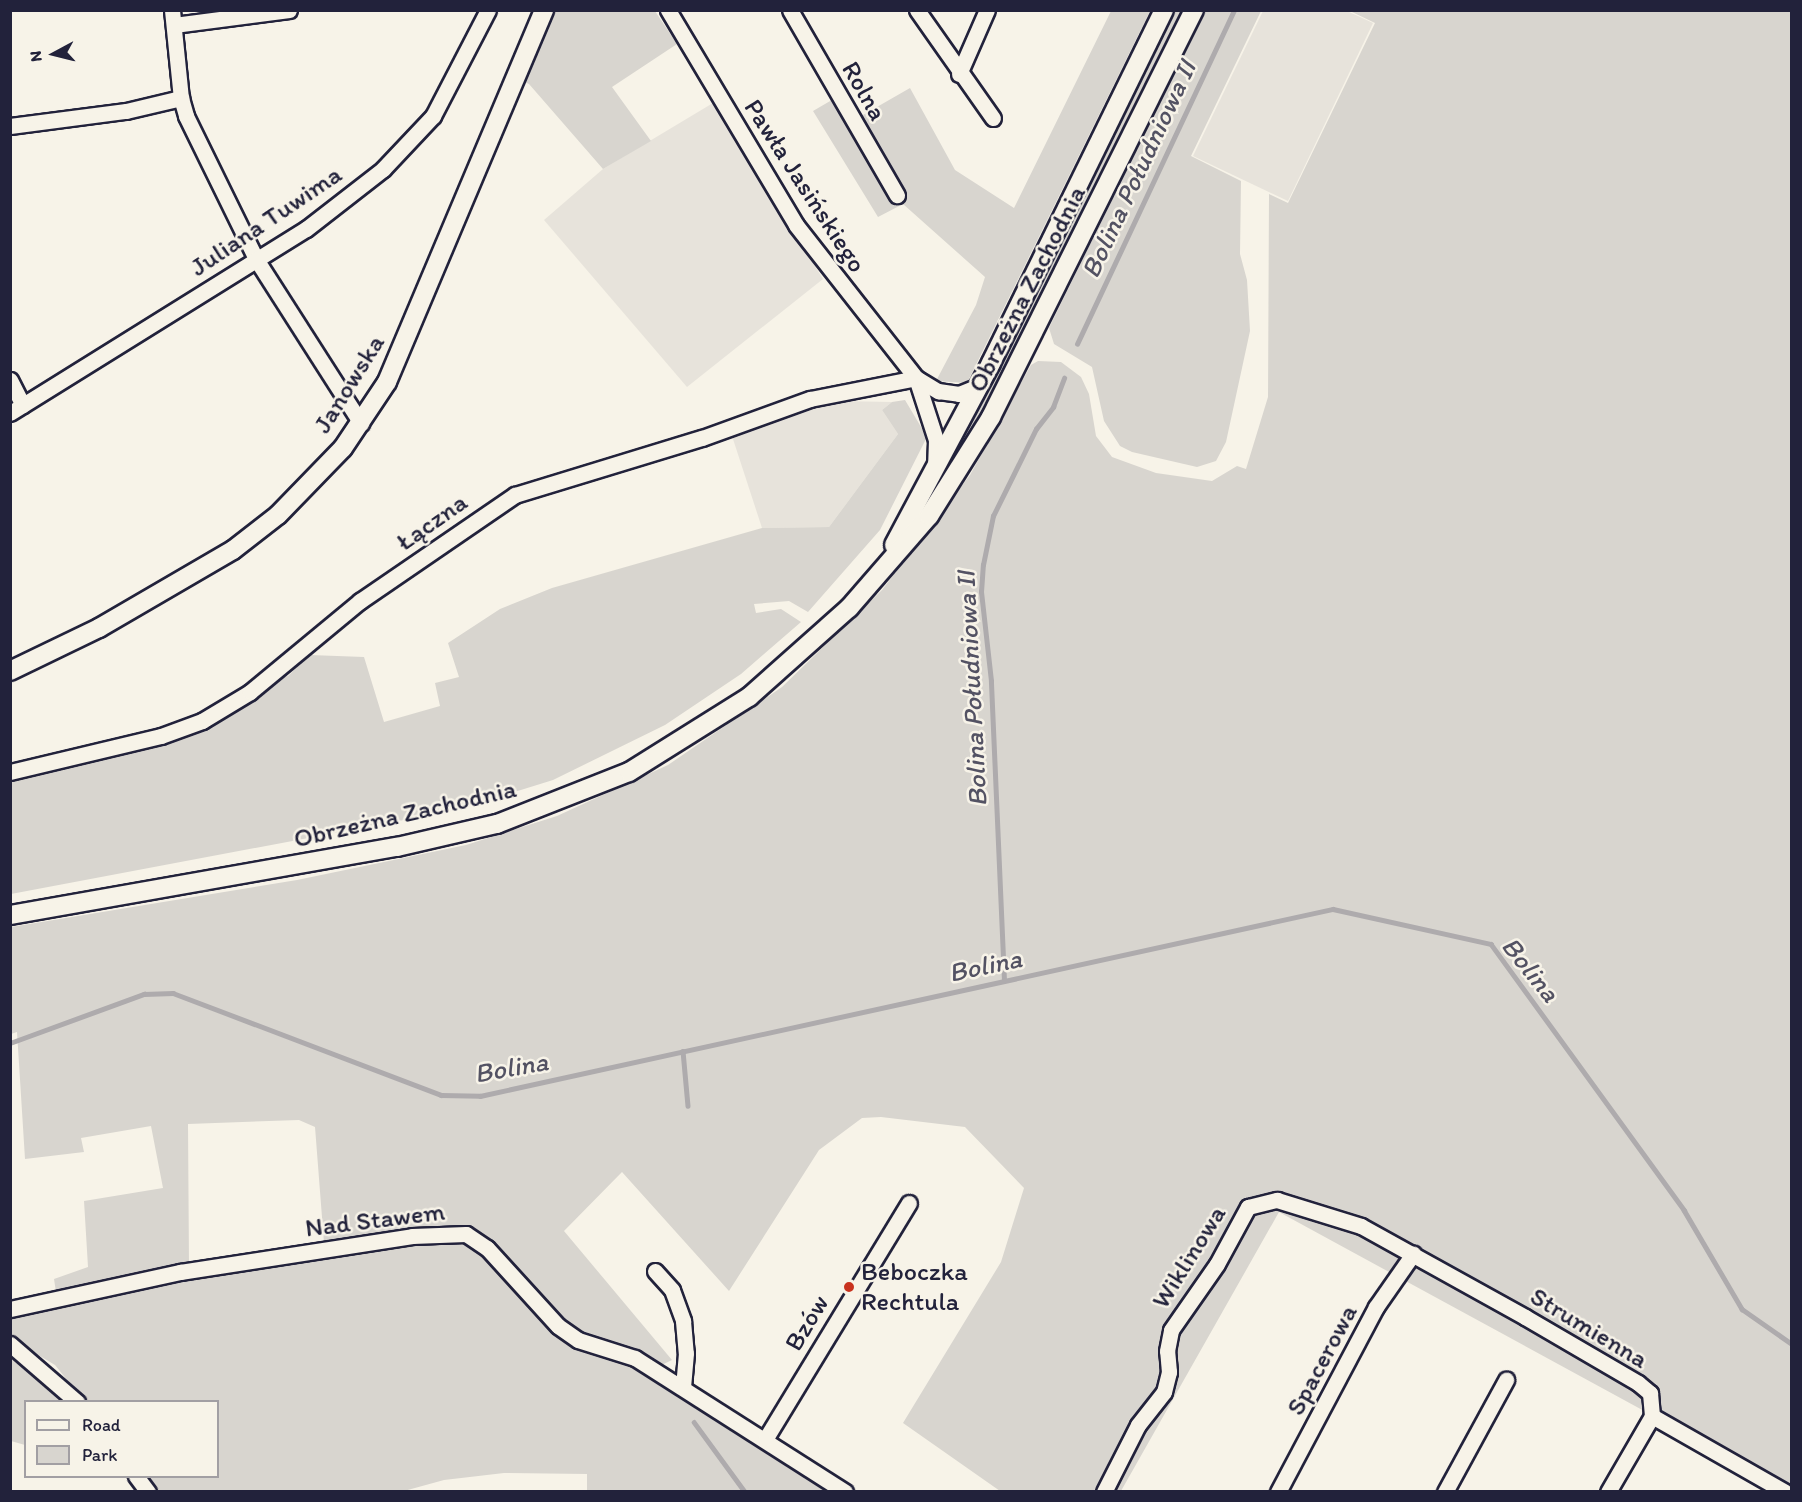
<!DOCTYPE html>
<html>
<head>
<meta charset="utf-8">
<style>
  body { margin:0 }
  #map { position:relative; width:1802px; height:1502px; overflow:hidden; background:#f7f3e8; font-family:Itim,sans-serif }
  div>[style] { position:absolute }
  .built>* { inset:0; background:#e7e3db }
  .green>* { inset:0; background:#d8d5cf }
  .stream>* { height:4.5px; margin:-2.25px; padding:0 2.25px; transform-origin:2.25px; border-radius:2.25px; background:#aeabad }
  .roads { filter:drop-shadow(2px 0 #22223b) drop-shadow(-2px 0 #22223b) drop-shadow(0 2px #22223b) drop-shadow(0 -2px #22223b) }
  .minor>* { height:15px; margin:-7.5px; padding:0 7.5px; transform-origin:7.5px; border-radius:7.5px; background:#f7f3e8 }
  .tertiary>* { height:18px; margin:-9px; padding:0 9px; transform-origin:9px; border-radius:9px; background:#f7f3e8 }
  .dots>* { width:16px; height:16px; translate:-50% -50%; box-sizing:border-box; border:3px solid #f7f3e8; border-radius:50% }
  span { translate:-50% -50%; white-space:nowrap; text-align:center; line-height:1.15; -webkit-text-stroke:5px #f7f3e8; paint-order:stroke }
  .street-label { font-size:26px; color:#22223b }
  .poi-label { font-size:26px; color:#22223b }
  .left { translate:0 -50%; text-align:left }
  .water-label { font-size:27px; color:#535263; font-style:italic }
  .frame { position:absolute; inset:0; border:12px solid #22223b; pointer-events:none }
  .legend { position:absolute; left:24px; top:1400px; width:195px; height:78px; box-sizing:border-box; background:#f7f3e8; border:2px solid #a29fa3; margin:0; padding:8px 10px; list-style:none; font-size:18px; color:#22223b }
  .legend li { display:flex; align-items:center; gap:12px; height:30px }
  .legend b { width:30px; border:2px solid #a29fa3 }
  .north { position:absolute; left:24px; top:24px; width:60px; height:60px; -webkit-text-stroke:4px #f7f3e8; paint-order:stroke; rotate:263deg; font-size:16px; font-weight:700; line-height:24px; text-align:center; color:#22223b }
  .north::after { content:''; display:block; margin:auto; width:21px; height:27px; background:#22223b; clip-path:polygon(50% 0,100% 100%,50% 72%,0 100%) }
</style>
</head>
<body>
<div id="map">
  <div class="built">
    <div style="clip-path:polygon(1263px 11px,1347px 11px,1373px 23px,1288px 201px,1193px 156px)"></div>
    <div style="clip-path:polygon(713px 103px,823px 279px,687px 387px,544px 220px,603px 169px)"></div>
    <div style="clip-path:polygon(839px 401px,892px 402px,882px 410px,898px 434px,829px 527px,762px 528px,732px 436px)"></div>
  </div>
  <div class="green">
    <div style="clip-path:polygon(1205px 10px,1261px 11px,1191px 156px,1241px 181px,1240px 254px,1247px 280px,1250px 331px,1226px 442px,1216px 461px,1197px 467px,1132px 452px,1120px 446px,1104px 421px,1092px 367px,1054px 344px,1049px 328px)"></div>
    <div style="clip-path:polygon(550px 11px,655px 11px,677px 44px,612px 87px,651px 141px,603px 169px,529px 84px,522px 81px)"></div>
    <div style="clip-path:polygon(1111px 11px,1150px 11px,967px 383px,936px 381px,976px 305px,985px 277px,903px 204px,878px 217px,813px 111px,837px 97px,849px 123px,910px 88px,955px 170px,1014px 208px)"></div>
    <div style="clip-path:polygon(1174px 11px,1183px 11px,995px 390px,957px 452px)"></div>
    <div style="clip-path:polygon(evenodd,1350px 11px,1791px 11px,1791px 1491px,1279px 1212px,1121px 1491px,1000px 1491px,903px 1423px,1001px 1262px,1024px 1188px,965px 1127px,881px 1117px,862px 1118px,819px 1150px,729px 1291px,622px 1172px,564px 1231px,672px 1360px,645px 1373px,692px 1383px,853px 1491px,587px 1491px,587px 1474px,504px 1473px,444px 1480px,404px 1491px,157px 1491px,145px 1477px,218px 1476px,218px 1402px,84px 1401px,55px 1365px,10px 1338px,11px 1299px,56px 1292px,54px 1279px,88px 1267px,84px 1201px,163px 1188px,151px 1126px,81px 1138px,84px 1152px,25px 1159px,17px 1032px,11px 1034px,11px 927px,297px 880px,466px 845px,557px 816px,668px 765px,782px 687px,882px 590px,970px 475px,1031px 365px,1038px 361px,1061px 362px,1081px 377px,1089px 394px,1096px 436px,1112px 457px,1156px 473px,1212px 481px,1237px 466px,1246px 469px,1268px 397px,1269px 194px,1288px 203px,1375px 23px,1350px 11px,299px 1120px,315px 1127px,324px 1243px,189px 1265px,188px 1124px,299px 1120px)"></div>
    <div style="clip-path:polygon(905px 400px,927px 437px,880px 530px,808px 612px,789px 601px,754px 604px,756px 613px,781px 609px,801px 622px,741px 674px,665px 725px,553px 780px,457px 810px,11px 894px,11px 778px,225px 715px,278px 679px,288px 676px,310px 655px,364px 657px,384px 722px,440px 706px,435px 683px,459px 677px,448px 643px,500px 609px,552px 588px,762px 528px,829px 527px,898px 434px,882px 410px,892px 402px)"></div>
    <div style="clip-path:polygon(10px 1355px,34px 1370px,63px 1401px,26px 1402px,25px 1445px,11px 1441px)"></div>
  </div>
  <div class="stream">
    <div style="left:1077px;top:344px;width:369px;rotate:-64.8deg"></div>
    <div style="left:1004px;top:981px;width:300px;rotate:-92.5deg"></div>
    <div style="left:991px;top:681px;width:90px;rotate:-96.4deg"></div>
    <div style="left:981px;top:592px;width:27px;rotate:-86deg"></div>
    <div style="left:983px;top:565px;width:50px;rotate:-78.5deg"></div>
    <div style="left:993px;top:516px;width:97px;rotate:-63.7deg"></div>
    <div style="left:1036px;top:429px;width:28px;rotate:-52deg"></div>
    <div style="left:1053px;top:407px;width:31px;rotate:-69deg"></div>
    <div style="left:10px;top:1043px;width:143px;rotate:-20.1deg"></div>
    <div style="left:144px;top:994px;width:29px;rotate:-2deg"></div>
    <div style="left:173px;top:993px;width:287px;rotate:20.8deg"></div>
    <div style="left:441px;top:1095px;width:39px;rotate:1deg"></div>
    <div style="left:480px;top:1096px;width:873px;rotate:-12.37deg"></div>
    <div style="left:1333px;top:909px;width:162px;rotate:12.5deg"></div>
    <div style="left:1491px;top:944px;width:329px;rotate:54deg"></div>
    <div style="left:1684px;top:1210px;width:115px;rotate:59.6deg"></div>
    <div style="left:1742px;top:1309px;width:61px;rotate:35deg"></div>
    <div style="left:683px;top:1051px;width:55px;rotate:84.8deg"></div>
    <div style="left:694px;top:1422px;width:87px;rotate:53.9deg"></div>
  </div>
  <div class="roads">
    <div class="minor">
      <div style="left:172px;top:10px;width:88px;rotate:84.2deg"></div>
      <div style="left:181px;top:98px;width:19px;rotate:74deg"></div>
      <div style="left:186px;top:116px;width:159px;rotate:63.9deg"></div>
      <div style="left:256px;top:259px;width:195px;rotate:57.4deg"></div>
      <div style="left:668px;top:10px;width:250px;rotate:59.2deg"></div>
      <div style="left:796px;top:225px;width:194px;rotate:51.9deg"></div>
      <div style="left:916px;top:378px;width:65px;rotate:72.1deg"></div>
      <div style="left:936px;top:440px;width:27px;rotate:92deg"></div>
      <div style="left:790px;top:10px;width:214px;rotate:60deg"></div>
      <div style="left:917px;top:10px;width:132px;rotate:54.9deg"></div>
      <div style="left:174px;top:25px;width:116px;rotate:-7.4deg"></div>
      <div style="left:959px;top:74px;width:70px;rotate:-66.4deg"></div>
      <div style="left:10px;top:126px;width:117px;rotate:-7.4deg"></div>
      <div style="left:126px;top:111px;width:57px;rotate:-13.3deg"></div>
      <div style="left:916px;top:378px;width:26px;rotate:31deg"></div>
      <div style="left:938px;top:391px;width:21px;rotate:8deg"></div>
      <div style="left:959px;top:394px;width:22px;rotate:-22deg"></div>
      <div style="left:10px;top:380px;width:28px;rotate:63deg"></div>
      <div style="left:10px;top:413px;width:349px;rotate:-31.9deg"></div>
      <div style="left:306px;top:229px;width:98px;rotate:-37.9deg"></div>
      <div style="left:383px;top:169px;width:73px;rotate:-46.7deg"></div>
      <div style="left:433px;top:116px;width:119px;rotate:-62.6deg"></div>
      <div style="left:10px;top:772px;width:155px;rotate:-13.4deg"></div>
      <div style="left:161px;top:736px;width:44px;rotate:-20.1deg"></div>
      <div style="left:202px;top:721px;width:56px;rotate:-31.1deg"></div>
      <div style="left:250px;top:692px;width:143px;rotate:-39.6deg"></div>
      <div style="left:360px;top:601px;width:188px;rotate:-34.4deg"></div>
      <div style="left:515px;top:495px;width:195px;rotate:-17deg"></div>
      <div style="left:702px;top:438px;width:115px;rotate:-19.9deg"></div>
      <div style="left:810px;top:399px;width:108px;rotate:-11.2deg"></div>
      <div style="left:655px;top:1271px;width:25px;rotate:48deg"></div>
      <div style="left:672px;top:1290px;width:33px;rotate:70deg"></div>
      <div style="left:683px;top:1321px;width:32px;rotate:85deg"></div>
      <div style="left:686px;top:1353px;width:35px;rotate:95deg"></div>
      <div style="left:10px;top:1309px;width:174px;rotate:-12.3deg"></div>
      <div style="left:180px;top:1272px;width:235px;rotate:-8.8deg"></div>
      <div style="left:412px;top:1236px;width:54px;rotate:-2.1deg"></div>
      <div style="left:466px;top:1234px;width:25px;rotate:34deg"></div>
      <div style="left:487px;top:1248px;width:105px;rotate:47.7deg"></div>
      <div style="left:558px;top:1326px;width:24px;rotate:35deg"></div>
      <div style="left:578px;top:1340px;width:60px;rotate:17.5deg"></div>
      <div style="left:635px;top:1358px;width:249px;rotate:32.5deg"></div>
      <div style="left:10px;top:1344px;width:89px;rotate:40.9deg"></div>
      <div style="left:766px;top:1438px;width:275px;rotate:-58.7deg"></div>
      <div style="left:136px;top:1476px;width:20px;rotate:53deg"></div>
      <div style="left:1104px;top:1492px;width:75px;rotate:-63.1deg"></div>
      <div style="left:1138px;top:1425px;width:42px;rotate:-51.8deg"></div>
      <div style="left:1164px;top:1392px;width:21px;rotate:-76deg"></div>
      <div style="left:1169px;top:1372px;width:21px;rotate:-95deg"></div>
      <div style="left:1167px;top:1351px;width:21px;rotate:-79deg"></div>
      <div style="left:1171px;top:1330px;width:80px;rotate:-55.1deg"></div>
      <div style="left:1217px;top:1264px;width:65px;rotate:-61.5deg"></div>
      <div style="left:1248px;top:1207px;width:30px;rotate:-14deg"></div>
      <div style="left:1277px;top:1200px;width:88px;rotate:17.2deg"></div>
      <div style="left:1361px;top:1226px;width:188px;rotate:29deg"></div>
      <div style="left:1525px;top:1317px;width:131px;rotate:30.3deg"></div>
      <div style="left:1638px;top:1383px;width:16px;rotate:40deg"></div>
      <div style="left:1650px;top:1393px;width:23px;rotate:85deg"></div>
      <div style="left:1652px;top:1416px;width:153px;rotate:29.7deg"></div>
      <div style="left:1278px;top:1492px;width:209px;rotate:-62.1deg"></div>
      <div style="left:1376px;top:1307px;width:65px;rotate:-55.1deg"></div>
      <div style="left:1445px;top:1492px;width:128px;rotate:-61.4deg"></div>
      <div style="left:1608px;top:1492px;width:88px;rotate:-59.9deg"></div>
    </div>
    <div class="tertiary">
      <div style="left:894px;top:545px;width:206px;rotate:-61.9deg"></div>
      <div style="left:991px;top:363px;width:393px;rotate:-63.9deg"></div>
      <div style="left:10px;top:671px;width:99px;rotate:-25.8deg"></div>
      <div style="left:99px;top:628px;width:155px;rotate:-30.2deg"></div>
      <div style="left:233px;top:550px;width:57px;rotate:-37.9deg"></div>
      <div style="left:278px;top:515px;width:93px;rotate:-45.9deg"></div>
      <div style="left:343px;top:448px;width:79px;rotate:-56.3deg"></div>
      <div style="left:387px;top:382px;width:404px;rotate:-67.1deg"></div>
      <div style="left:10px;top:915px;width:393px;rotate:-10deg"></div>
      <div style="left:397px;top:847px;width:103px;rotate:-13deg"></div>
      <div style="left:497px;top:824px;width:142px;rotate:-21.5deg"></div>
      <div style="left:629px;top:772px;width:142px;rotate:-32deg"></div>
      <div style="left:749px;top:697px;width:134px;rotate:-41.7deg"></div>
      <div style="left:849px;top:608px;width:122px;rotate:-49deg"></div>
      <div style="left:929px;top:516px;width:117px;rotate:-57.9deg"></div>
      <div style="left:991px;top:417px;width:455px;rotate:-63.5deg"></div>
    </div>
  </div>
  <div class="dots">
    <div style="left:849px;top:1287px;background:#c8321e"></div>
  </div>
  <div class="street-label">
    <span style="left:864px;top:91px;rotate:60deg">Rolna</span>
    <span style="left:805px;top:186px;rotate:57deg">Pawła Jasińskiego</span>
    <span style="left:266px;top:221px;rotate:-34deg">Juliana Tuwima</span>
    <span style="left:1027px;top:289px;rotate:-63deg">Obrzeżna Zachodnia</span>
    <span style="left:349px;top:384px;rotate:-58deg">Janowska</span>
    <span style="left:432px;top:522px;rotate:-35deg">Łączna</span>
    <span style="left:405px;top:814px;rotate:-13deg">Obrzeżna Zachodnia</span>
    <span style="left:375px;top:1220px;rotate:-7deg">Nad Stawem</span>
    <span style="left:1189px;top:1257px;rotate:-58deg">Wiklinowa</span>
    <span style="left:807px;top:1323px;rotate:-59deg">Bzów</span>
    <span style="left:1589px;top:1328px;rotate:31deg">Strumienna</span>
    <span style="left:1322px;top:1360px;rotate:-62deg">Spacerowa</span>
  </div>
  <div class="poi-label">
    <span class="left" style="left:861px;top:1287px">Beboczka<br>Rechtula</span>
  </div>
  <div class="water-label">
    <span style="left:1138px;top:169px;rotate:-65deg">Bolina Południowa II</span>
    <span style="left:971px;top:689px;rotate:-93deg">Bolina Południowa II</span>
    <span style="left:985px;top:965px;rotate:-12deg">Bolina</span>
    <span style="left:1531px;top:969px;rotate:51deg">Bolina</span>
    <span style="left:511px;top:1067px;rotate:-10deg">Bolina</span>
  </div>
  <div class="frame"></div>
  <ul class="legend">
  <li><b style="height:8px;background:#f7f3e8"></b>Road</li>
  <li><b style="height:16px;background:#d8d5cf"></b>Park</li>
  </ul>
  <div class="north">N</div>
</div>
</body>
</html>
